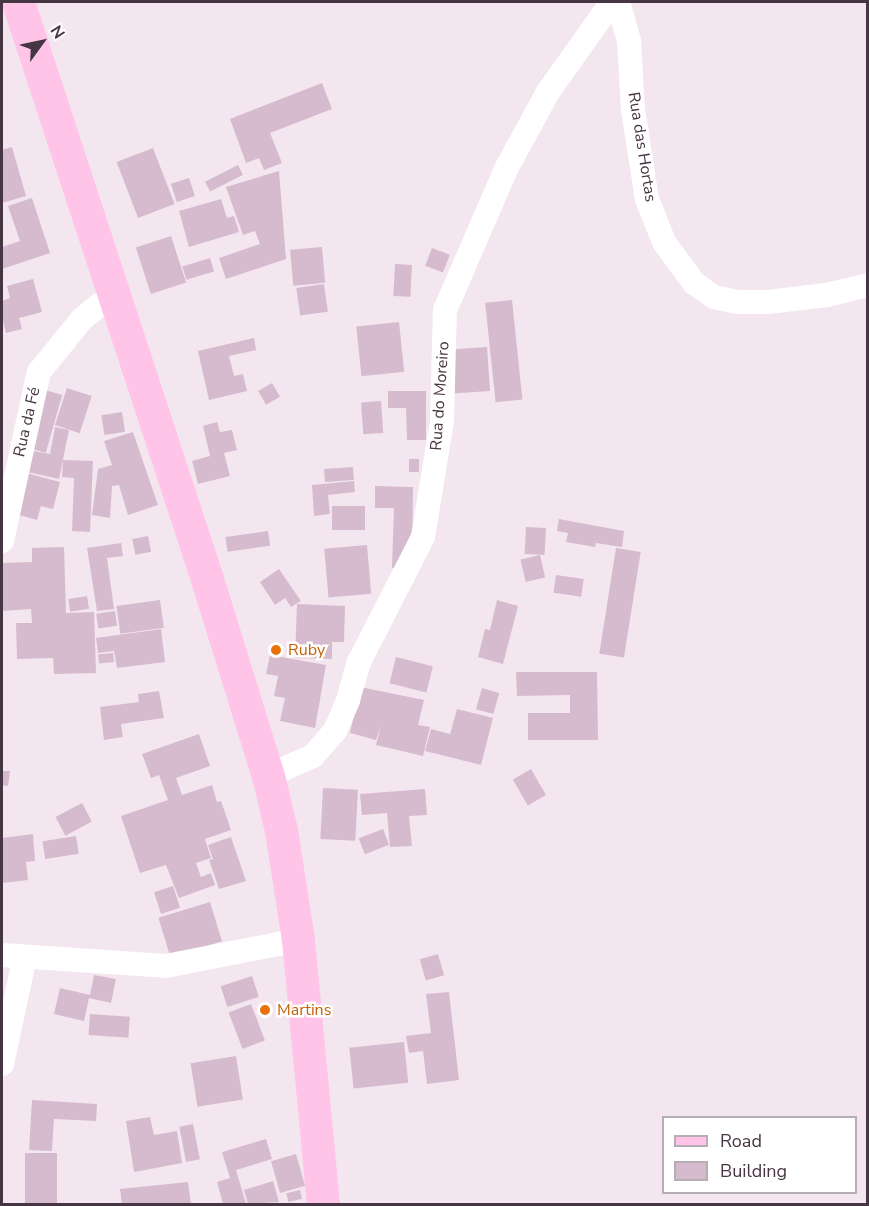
<!DOCTYPE html>
<html>
<head>
<meta charset="utf-8">
<style>
  body { margin:0 }
  #map { position:relative; width:869px; height:1206px; overflow:hidden; background:#f4e6ef; font-family:"Nunito Sans",sans-serif }
  div>[style] { position:absolute }
  .building>* { inset:0; background:#d6bbcf; transform-origin:0 0 }
  .street>* { height:24px; margin:-12px; padding:0 12px; transform-origin:12px; border-radius:12px; background:#fff }
  .secondary>* { height:33px; margin:-16.5px; padding:0 16.5px; transform-origin:16.5px; border-radius:16.5px; background:#ffc4e8 }
  .dots>* { width:16px; height:16px; translate:-50% -50%; box-sizing:border-box; border:3px solid #fff; border-radius:50% }
  span { translate:-50% -50%; white-space:nowrap; text-align:center; line-height:1.15; -webkit-text-stroke:5px #fff; paint-order:stroke }
  .street-label { font-size:16px; color:#463542 }
  .food-label { font-size:16px; color:#c56008 }
  .left { translate:0 -50%; text-align:left }
  .frame { position:absolute; inset:0; border:3px solid #463542; pointer-events:none }
  .legend { position:absolute; left:662px; top:1116px; width:195px; height:78px; box-sizing:border-box; background:#fff; border:2px solid #b5aeb3; margin:0; padding:8px 10px; list-style:none; font-size:18px; color:#463542 }
  .legend li { display:flex; align-items:center; gap:12px; height:30px }
  .legend b { width:30px; border:2px solid #b5aeb3 }
  .north { position:absolute; left:12px; top:12px; width:60px; height:60px; -webkit-text-stroke:4px #fff; paint-order:stroke; rotate:57deg; font-size:16px; font-weight:700; line-height:24px; text-align:center; color:#463542 }
  .north::after { content:''; display:block; margin:auto; width:21px; height:27px; background:#463542; clip-path:polygon(50% 0,100% 100%,50% 72%,0 100%) }
</style>
</head>
<body>
<div id="map">
  <div class="building">
    <div style="clip-path:polygon(322px 83px,332px 109px,270px 133px,282px 163px,264px 170px,259px 158px,246px 163px,230px 119px)"></div>
    <div style="clip-path:polygon(12px 147px,26px 196px,2px 203px,2px 150px)"></div>
    <div style="left:153px;top:148px;width:60px;height:39px;rotate:69deg"></div>
    <div style="left:238px;top:165px;width:11px;height:37px;rotate:63deg"></div>
    <div style="clip-path:polygon(279px 171px,286px 259px,226px 279px,219px 258px,260px 244px,255px 231px,243px 235px,226px 187px)"></div>
    <div style="left:189px;top:178px;width:19px;height:19px;rotate:72deg"></div>
    <div style="clip-path:polygon(32px 198px,50px 253px,2px 269px,2px 247px,20px 241px,8px 206px)"></div>
    <div style="clip-path:polygon(221px 199px,227px 218px,234px 216px,239px 232px,189px 247px,179px 211px)"></div>
    <div style="left:171px;top:236px;width:49px;height:37px;rotate:72deg"></div>
    <div style="left:322px;top:247px;width:36px;height:32px;rotate:85deg"></div>
    <div style="left:432px;top:248px;width:19px;height:19px;rotate:21deg"></div>
    <div style="left:210px;top:258px;width:14px;height:29px;rotate:73deg"></div>
    <div style="left:395px;top:264px;width:17px;height:32px;rotate:3deg"></div>
    <div style="clip-path:polygon(33px 279px,42px 312px,19px 318px,22px 329px,6px 333px,2px 317px,2px 301px,10px 298px,7px 286px)"></div>
    <div style="left:324px;top:284px;width:28px;height:28px;rotate:82deg"></div>
    <div style="left:512px;top:300px;width:100px;height:27px;rotate:84deg"></div>
    <div style="left:399px;top:322px;width:50px;height:43px;rotate:84deg"></div>
    <div style="clip-path:polygon(254px 338px,256px 350px,229px 356px,234px 376px,243px 374px,247px 391px,209px 400px,198px 351px)"></div>
    <div style="left:487px;top:347px;width:44px;height:37px;rotate:86deg"></div>
    <div style="left:272px;top:383px;width:16px;height:16px;rotate:60deg"></div>
    <div style="left:67px;top:388px;width:26px;height:39px;rotate:18deg"></div>
    <div style="left:45px;top:390px;width:18px;height:60px;rotate:16deg"></div>
    <div style="clip-path:polygon(388px 391px,426px 391px,426px 440px,407px 440px,406px 408px,388px 408px)"></div>
    <div style="left:381px;top:401px;width:32px;height:20px;rotate:86deg"></div>
    <div style="left:122px;top:412px;width:20px;height:21px;rotate:81deg"></div>
    <div style="clip-path:polygon(217px 422px,220px 432px,232px 430px,237px 450px,224px 453px,230px 476px,198px 484px,192px 461px,210px 456px,203px 426px)"></div>
    <div style="clip-path:polygon(55px 427px,69px 430px,59px 479px,23px 471px,29px 450px,50px 454px)"></div>
    <div style="clip-path:polygon(133px 432px,158px 505px,128px 515px,119px 485px,112px 486px,110px 518px,92px 515px,98px 469px,112px 465px,104px 441px)"></div>
    <div style="left:409px;top:459px;width:10px;height:13px"></div>
    <div style="clip-path:polygon(63px 460px,93px 461px,90px 532px,72px 531px,74px 478px,62px 477px)"></div>
    <div style="left:353px;top:467px;width:13px;height:29px;rotate:86deg"></div>
    <div style="clip-path:polygon(26px 473px,60px 482px,53px 509px,41px 506px,37px 520px,16px 514px)"></div>
    <div style="clip-path:polygon(354px 481px,355px 492px,328px 495px,330px 514px,314px 516px,312px 485px)"></div>
    <div style="clip-path:polygon(375px 486px,413px 487px,412px 568px,392px 568px,394px 508px,375px 508px)"></div>
    <div style="left:332px;top:506px;width:33px;height:24px"></div>
    <div style="clip-path:polygon(559px 519px,624px 531px,622px 547px,596px 543px,595px 547px,566px 542px,568px 533px,557px 531px)"></div>
    <div style="left:526px;top:527px;width:20px;height:27px;rotate:3deg"></div>
    <div style="left:268px;top:531px;width:15px;height:43px;rotate:82deg"></div>
    <div style="left:148px;top:536px;width:16px;height:16px;rotate:79deg"></div>
    <div style="clip-path:polygon(121px 543px,123px 556px,107px 558px,114px 609px,97px 611px,87px 548px)"></div>
    <div style="left:367px;top:545px;width:49px;height:43px;rotate:85deg"></div>
    <div style="clip-path:polygon(64px 547px,66px 613px,94px 612px,96px 673px,54px 674px,53px 658px,17px 659px,16px 623px,32px 623px,31px 609px,2px 611px,2px 563px,32px 562px,32px 548px)"></div>
    <div style="left:616px;top:548px;width:25px;height:107px;rotate:9deg"></div>
    <div style="left:540px;top:555px;width:23px;height:20px;rotate:77deg"></div>
    <div style="clip-path:polygon(279px 569px,301px 601px,291px 607px,285px 598px,275px 605px,260px 582px)"></div>
    <div style="left:556px;top:575px;width:28px;height:18px;rotate:8deg"></div>
    <div style="left:87px;top:596px;width:13px;height:19px;rotate:81deg"></div>
    <div style="left:160px;top:600px;width:28px;height:44px;rotate:82deg"></div>
    <div style="clip-path:polygon(497px 600px,518px 606px,503px 664px,478px 657px,485px 629px,490px 630px)"></div>
    <div style="clip-path:polygon(297px 604px,345px 606px,344px 642px,332px 642px,332px 659px,295px 658px)"></div>
    <div style="left:115px;top:611px;width:15px;height:19px;rotate:82deg"></div>
    <div style="clip-path:polygon(161px 629px,165px 662px,117px 668px,114px 651px,98px 653px,96px 638px)"></div>
    <div style="left:113px;top:653px;width:9px;height:15px;rotate:84deg"></div>
    <div style="clip-path:polygon(270px 655px,326px 665px,315px 728px,280px 721px,285px 698px,274px 696px,278px 676px,266px 674px)"></div>
    <div style="left:396px;top:657px;width:38px;height:27px;rotate:14deg"></div>
    <div style="clip-path:polygon(516px 672px,597px 672px,598px 740px,528px 740px,528px 713px,570px 713px,570px 695px,517px 696px)"></div>
    <div style="clip-path:polygon(360px 687px,424px 700px,418px 725px,430px 727px,423px 756px,376px 745px,381px 725px,376px 740px,350px 733px)"></div>
    <div style="left:482px;top:688px;width:18px;height:22px;rotate:16deg"></div>
    <div style="clip-path:polygon(159px 691px,164px 718px,121px 724px,123px 737px,104px 740px,100px 707px,139px 702px,138px 694px)"></div>
    <div style="clip-path:polygon(457px 709px,493px 718px,481px 765px,425px 751px,431px 729px,450px 734px)"></div>
    <div style="clip-path:polygon(199px 734px,210px 766px,176px 778px,182px 795px,212px 785px,217px 802px,221px 801px,231px 830px,205px 839px,211px 858px,196px 863px,201px 877px,211px 873px,215px 885px,179px 898px,166px 865px,140px 873px,121px 816px,168px 800px,159px 775px,151px 778px,142px 754px)"></div>
    <div style="left:531px;top:769px;width:30px;height:21px;rotate:60deg"></div>
    <div style="clip-path:polygon(2px 771px,10px 771px,8px 786px,2px 785px)"></div>
    <div style="left:323px;top:788px;width:35px;height:51px;rotate:3deg"></div>
    <div style="clip-path:polygon(425px 789px,427px 815px,409px 816px,412px 846px,390px 847px,387px 813px,362px 815px,360px 794px)"></div>
    <div style="left:82px;top:803px;width:21px;height:30px;rotate:62deg"></div>
    <div style="left:383px;top:829px;width:17px;height:26px;rotate:69deg"></div>
    <div style="clip-path:polygon(33px 834px,35px 861px,26px 862px,28px 880px,2px 883px,2px 838px)"></div>
    <div style="left:76px;top:836px;width:18px;height:34px;rotate:81deg"></div>
    <div style="clip-path:polygon(231px 837px,246px 881px,219px 889px,209px 860px,213px 859px,208px 845px)"></div>
    <div style="left:173px;top:886px;width:23px;height:20px;rotate:72deg"></div>
    <div style="left:210px;top:902px;width:41px;height:54px;rotate:73deg"></div>
    <div style="left:438px;top:954px;width:22px;height:19px;rotate:74deg"></div>
    <div style="clip-path:polygon(94px 975px,116px 979px,111px 1003px,89px 998px,84px 1021px,54px 1014px,60px 988px,90px 995px)"></div>
    <div style="left:252px;top:976px;width:22px;height:33px;rotate:72deg"></div>
    <div style="clip-path:polygon(449px 992px,459px 1080px,427px 1084px,423px 1051px,409px 1053px,406px 1036px,431px 1033px,426px 994px)"></div>
    <div style="left:251px;top:1004px;width:39px;height:24px;rotate:69deg"></div>
    <div style="left:90px;top:1014px;width:40px;height:21px;rotate:4deg"></div>
    <div style="left:404px;top:1042px;width:41px;height:55px;rotate:84deg"></div>
    <div style="left:236px;top:1056px;width:44px;height:46px;rotate:81deg"></div>
    <div style="clip-path:polygon(32px 1100px,97px 1104px,96px 1121px,54px 1119px,52px 1151px,29px 1150px)"></div>
    <div style="clip-path:polygon(150px 1117px,154px 1135px,177px 1131px,182px 1163px,134px 1172px,126px 1121px)"></div>
    <div style="left:193px;top:1124px;width:36px;height:14px;rotate:79deg"></div>
    <div style="clip-path:polygon(266px 1139px,272px 1159px,236px 1170px,246px 1204px,223px 1204px,217px 1182px,230px 1178px,222px 1152px)"></div>
    <div style="left:25px;top:1153px;width:32px;height:51px"></div>
    <div style="left:296px;top:1154px;width:33px;height:26px;rotate:74deg"></div>
    <div style="clip-path:polygon(273px 1181px,279px 1202px,248px 1204px,244px 1190px)"></div>
    <div style="clip-path:polygon(188px 1182px,191px 1204px,122px 1204px,120px 1189px)"></div>
    <div style="left:300px;top:1190px;width:9px;height:14px;rotate:77deg"></div>
  </div>
  <div class="street">
    <div style="left:618px;top:2px;width:41px;rotate:74.2deg"></div>
    <div style="left:629px;top:41px;width:69px;rotate:86.7deg"></div>
    <div style="left:633px;top:110px;width:90px;rotate:81.1deg"></div>
    <div style="left:647px;top:199px;width:46px;rotate:68.4deg"></div>
    <div style="left:664px;top:242px;width:51px;rotate:53.8deg"></div>
    <div style="left:694px;top:283px;width:24px;rotate:35deg"></div>
    <div style="left:714px;top:297px;width:24px;rotate:12deg"></div>
    <div style="left:737px;top:302px;width:31px"></div>
    <div style="left:768px;top:302px;width:59px;rotate:-6.8deg"></div>
    <div style="left:827px;top:295px;width:42px;rotate:-13.7deg"></div>
    <div style="left:2px;top:541px;width:173px;rotate:-77.7deg"></div>
    <div style="left:39px;top:372px;width:68px;rotate:-50.9deg"></div>
    <div style="left:82px;top:319px;width:22px;rotate:-39deg"></div>
    <div style="left:99px;top:305px;width:16px;rotate:-18deg"></div>
    <div style="left:268px;top:776px;width:49px;rotate:-24deg"></div>
    <div style="left:313px;top:756px;width:33px;rotate:-49deg"></div>
    <div style="left:335px;top:731px;width:34px;rotate:-67deg"></div>
    <div style="left:348px;top:700px;width:40px;rotate:-74deg"></div>
    <div style="left:359px;top:662px;width:140px;rotate:-62.9deg"></div>
    <div style="left:423px;top:537px;width:118px;rotate:-80.7deg"></div>
    <div style="left:442px;top:421px;width:111px;rotate:-88.5deg"></div>
    <div style="left:445px;top:310px;width:154px;rotate:-66.6deg"></div>
    <div style="left:506px;top:169px;width:88px;rotate:-61.4deg"></div>
    <div style="left:548px;top:92px;width:110px;rotate:-54.6deg"></div>
    <div style="left:2px;top:955px;width:164px;rotate:3.8deg"></div>
    <div style="left:166px;top:966px;width:135px;rotate:-11.1deg"></div>
    <div style="left:2px;top:1064px;width:109px;rotate:-77.9deg"></div>
  </div>
  <div class="secondary">
    <div style="left:18px;top:2px;width:607px;rotate:71.86deg"></div>
    <div style="left:207px;top:579px;width:206px;rotate:72.8deg"></div>
    <div style="left:268px;top:776px;width:56px;rotate:76.5deg"></div>
    <div style="left:281px;top:830px;width:111px;rotate:81.2deg"></div>
    <div style="left:298px;top:940px;width:265px;rotate:84.6deg"></div>
  </div>
  <div class="dots">
    <div style="left:276px;top:650px;background:#e8710a"></div>
    <div style="left:265px;top:1010px;background:#e8710a"></div>
  </div>
  <div class="street-label">
    <span style="left:642px;top:147px;rotate:81deg">Rua das Hortas</span>
    <span style="left:440px;top:396px;rotate:-86deg">Rua do Moreiro</span>
    <span style="left:27px;top:422px;rotate:-77deg">Rua da Fé</span>
  </div>
  <div class="food-label">
    <span class="left" style="left:288px;top:650px">Ruby</span>
    <span class="left" style="left:277px;top:1010px">Martins</span>
  </div>
  <div class="frame"></div>
  <ul class="legend">
  <li><b style="height:8px;background:#ffc4e8"></b>Road</li>
  <li><b style="height:16px;background:#d6bbcf"></b>Building</li>
  </ul>
  <div class="north">N</div>
</div>
</body>
</html>
